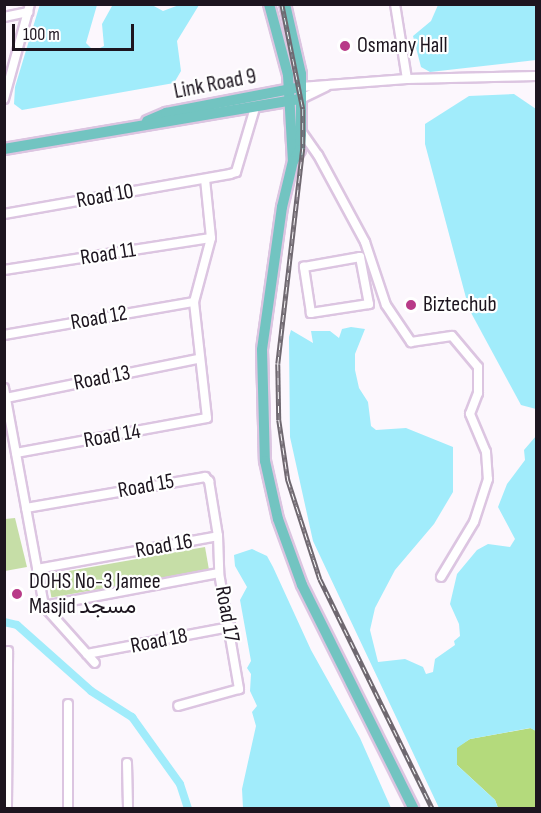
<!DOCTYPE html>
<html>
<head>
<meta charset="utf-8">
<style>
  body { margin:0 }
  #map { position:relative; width:541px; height:813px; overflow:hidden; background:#fcf7fd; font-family:"Sofia Sans Condensed",Vazirmatn,sans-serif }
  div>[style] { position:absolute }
  .green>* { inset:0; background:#c6dea7; transform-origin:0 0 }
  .forest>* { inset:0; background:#b4da7c }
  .water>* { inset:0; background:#a1ecfb }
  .canal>* { height:8px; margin:-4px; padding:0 4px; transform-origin:4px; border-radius:4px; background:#a1ecfb }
  .roads { filter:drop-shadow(2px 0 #dcc5e1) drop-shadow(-2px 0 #dcc5e1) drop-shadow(0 2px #dcc5e1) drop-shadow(0 -2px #dcc5e1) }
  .minor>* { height:8px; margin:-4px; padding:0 4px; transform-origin:4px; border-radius:4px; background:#fff }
  .major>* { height:10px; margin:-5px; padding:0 5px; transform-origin:5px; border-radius:5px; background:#72c4c1 }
  .rail>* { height:4.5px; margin-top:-2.25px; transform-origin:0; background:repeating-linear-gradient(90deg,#fff 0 7px,#6f6870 0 14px); box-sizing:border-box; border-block:2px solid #6f6870 }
  .dots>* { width:16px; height:16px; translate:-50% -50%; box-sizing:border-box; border:3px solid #fff; border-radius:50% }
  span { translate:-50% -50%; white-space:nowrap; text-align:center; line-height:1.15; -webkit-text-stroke:4.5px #fff; paint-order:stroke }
  .poi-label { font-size:22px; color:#1d151f }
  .left { translate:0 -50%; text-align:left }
  .street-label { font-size:22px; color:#1d151f }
  .frame { position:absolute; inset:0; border:6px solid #1d151f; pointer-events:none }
  .scale { position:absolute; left:12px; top:24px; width:122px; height:27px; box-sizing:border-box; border:3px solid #1d151f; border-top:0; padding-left:8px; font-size:18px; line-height:21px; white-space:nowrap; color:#1d151f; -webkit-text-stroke:4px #fff; paint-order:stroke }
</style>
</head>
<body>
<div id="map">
  <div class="green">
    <div style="clip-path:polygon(15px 518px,27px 567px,5px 571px,5px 519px)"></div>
    <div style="left:205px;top:547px;width:23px;height:160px;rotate:80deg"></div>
  </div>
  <div class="forest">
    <div style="clip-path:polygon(531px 728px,536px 731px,536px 808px,498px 808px,495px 800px,457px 765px,457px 747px,470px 739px)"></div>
  </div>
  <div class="water">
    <div style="clip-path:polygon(40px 4px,97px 5px,86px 43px,94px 51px,104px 46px,102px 24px,112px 6px,152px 5px,163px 11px,179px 5px,199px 5px,177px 41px,181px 71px,174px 83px,22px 110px,14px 104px,15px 87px)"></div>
    <div style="clip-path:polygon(438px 5px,536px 5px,536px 60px,430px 72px,421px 67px,413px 36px,431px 21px)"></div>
    <div style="clip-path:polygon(514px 94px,536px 109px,536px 409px,521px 405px,469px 309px,425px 144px,425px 124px,469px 96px)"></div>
    <div style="clip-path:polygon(351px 327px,365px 329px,355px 354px,355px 370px,359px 388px,368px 402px,371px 426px,376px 430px,406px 428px,453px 447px,453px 492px,434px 524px,395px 570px,375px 608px,370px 630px,378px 662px,405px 659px,423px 667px,426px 674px,433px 672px,435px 659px,455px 645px,454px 641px,460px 636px,459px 624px,450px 604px,457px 574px,477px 550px,488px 544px,510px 547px,515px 539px,498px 507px,507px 484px,525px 460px,524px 450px,536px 436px,536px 731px,530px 728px,470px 739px,457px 748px,457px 765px,495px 800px,498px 808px,439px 808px,313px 541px,290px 437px,289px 337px,291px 330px,313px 343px,311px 331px,330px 331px,339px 338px,342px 329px)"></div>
    <div style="clip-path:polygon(252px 549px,267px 556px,273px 567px,311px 650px,360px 738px,391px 808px,243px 808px,242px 789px,256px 726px,252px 712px,257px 706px,250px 691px,251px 674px,247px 668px,251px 661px,240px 600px,247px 587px,235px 566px,234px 555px)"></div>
  </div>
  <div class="canal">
    <div style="left:4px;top:622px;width:13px;rotate:13deg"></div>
    <div style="left:17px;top:625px;width:99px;rotate:41.7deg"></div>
    <div style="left:91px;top:691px;width:49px;rotate:32.4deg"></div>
    <div style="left:132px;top:717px;width:82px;rotate:54.4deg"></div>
    <div style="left:180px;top:784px;width:25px;rotate:72deg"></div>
  </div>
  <div class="roads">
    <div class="minor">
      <div style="left:395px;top:4px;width:76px;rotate:80.9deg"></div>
      <div style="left:4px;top:17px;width:25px;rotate:-12deg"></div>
      <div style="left:301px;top:87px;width:106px;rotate:-4.3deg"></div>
      <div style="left:407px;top:79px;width:129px;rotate:-1.3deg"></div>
      <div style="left:4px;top:99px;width:98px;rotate:-74.7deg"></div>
      <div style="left:301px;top:99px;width:28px;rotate:-26deg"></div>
      <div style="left:301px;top:131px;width:29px;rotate:55deg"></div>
      <div style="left:318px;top:155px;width:99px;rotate:61.6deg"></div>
      <div style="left:365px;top:242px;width:66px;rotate:71.6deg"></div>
      <div style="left:386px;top:305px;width:45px;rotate:56deg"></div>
      <div style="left:411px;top:342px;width:41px;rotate:-8.3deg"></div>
      <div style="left:452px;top:336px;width:40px;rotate:50deg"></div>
      <div style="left:478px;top:367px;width:26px;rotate:90deg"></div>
      <div style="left:478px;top:393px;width:22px;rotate:111deg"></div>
      <div style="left:470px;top:414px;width:41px;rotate:67.2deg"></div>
      <div style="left:486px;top:452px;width:27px;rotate:86deg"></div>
      <div style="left:488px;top:479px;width:45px;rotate:108deg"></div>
      <div style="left:474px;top:522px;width:64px;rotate:121deg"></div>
      <div style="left:4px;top:214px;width:230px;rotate:-10deg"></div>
      <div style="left:230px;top:174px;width:6px;rotate:-18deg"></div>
      <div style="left:236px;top:172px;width:67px;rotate:-73.5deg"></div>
      <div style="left:360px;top:257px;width:48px;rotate:79.2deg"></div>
      <div style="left:369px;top:304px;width:59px;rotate:171.2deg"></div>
      <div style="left:311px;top:313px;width:47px;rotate:-98.7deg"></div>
      <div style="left:304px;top:267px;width:57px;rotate:-10.1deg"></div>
      <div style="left:4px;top:270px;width:209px;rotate:-8.8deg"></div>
      <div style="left:4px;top:335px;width:193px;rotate:-9.9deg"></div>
      <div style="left:4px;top:388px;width:222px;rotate:79.6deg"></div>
      <div style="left:6px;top:398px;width:196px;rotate:-11.5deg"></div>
      <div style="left:16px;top:453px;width:194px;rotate:-10.4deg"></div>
      <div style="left:207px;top:418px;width:117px;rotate:-96.4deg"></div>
      <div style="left:194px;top:302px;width:66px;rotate:-75.1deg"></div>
      <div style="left:211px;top:238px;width:59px;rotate:-95.8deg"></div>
      <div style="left:26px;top:508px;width:182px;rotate:-9.8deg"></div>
      <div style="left:205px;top:477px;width:6px;rotate:45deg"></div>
      <div style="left:209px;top:481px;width:56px;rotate:80.7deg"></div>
      <div style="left:37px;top:569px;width:184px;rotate:-10.3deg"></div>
      <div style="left:218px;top:536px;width:37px;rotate:88deg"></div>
      <div style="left:44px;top:606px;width:178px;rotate:-10.7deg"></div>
      <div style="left:219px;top:573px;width:118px;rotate:80.2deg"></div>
      <div style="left:239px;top:689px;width:63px;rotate:164.4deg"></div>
      <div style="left:44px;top:606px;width:76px;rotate:48.2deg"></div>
      <div style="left:87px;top:654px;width:146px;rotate:-10.7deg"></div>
      <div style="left:127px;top:763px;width:45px;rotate:88.7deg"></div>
      <div style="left:7px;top:808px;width:157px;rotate:-89.6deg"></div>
      <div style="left:68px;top:808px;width:104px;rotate:-90deg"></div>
    </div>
    <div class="major">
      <div style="left:269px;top:4px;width:73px;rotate:75deg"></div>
      <div style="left:288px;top:75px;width:86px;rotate:86.7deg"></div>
      <div style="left:285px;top:4px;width:72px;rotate:77.1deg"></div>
      <div style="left:301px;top:74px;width:60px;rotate:90deg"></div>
      <div style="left:301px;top:134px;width:16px;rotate:94deg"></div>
      <div style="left:300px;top:150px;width:13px;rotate:122deg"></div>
      <div style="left:293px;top:161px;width:47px;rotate:103.4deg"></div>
      <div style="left:282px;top:207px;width:144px;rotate:98deg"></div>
      <div style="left:262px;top:350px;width:111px;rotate:88.5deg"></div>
      <div style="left:265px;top:461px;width:59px;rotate:77.4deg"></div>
      <div style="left:278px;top:519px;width:70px;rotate:70deg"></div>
      <div style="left:302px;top:585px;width:249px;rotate:63.5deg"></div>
      <div style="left:147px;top:121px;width:21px;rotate:-23deg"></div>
      <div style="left:166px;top:113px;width:137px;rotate:-10.9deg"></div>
      <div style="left:4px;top:149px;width:301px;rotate:-9.6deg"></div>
    </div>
  </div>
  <div class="rail">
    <div style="left:282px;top:4px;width:107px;rotate:78.7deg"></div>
    <div style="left:303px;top:109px;width:39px;rotate:90deg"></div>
    <div style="left:303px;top:148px;width:217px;rotate:96.6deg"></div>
    <div style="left:278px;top:364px;width:56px;rotate:89deg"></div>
    <div style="left:279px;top:420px;width:61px;rotate:81.5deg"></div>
    <div style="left:288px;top:480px;width:104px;rotate:72.1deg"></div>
    <div style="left:320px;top:579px;width:255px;rotate:63.9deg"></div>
  </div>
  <div class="dots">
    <div style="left:345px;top:46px;background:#b83a88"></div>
    <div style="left:411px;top:305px;background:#b83a88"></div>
    <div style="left:17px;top:594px;background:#b83a88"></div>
  </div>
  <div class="poi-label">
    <span class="left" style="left:357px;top:46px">Osmany Hall</span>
    <span class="left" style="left:423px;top:305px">Biztechub</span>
    <span class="left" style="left:29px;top:594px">DOHS No-3 Jamee<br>Masjid مسجد</span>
  </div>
  <div class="street-label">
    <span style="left:215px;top:84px;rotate:-11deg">Link Road 9</span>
    <span style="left:105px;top:196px;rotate:-10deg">Road 10</span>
    <span style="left:108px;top:254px;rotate:-9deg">Road 11</span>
    <span style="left:99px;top:318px;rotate:-10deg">Road 12</span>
    <span style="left:102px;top:378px;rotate:-11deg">Road 13</span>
    <span style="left:112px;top:436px;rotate:-10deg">Road 14</span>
    <span style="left:146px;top:486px;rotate:-10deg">Road 15</span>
    <span style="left:164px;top:546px;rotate:-10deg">Road 16</span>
    <span style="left:227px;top:614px;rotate:80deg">Road 17</span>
    <span style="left:159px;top:641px;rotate:-11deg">Road 18</span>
  </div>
  <div class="frame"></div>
  <div class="scale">100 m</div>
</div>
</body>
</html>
